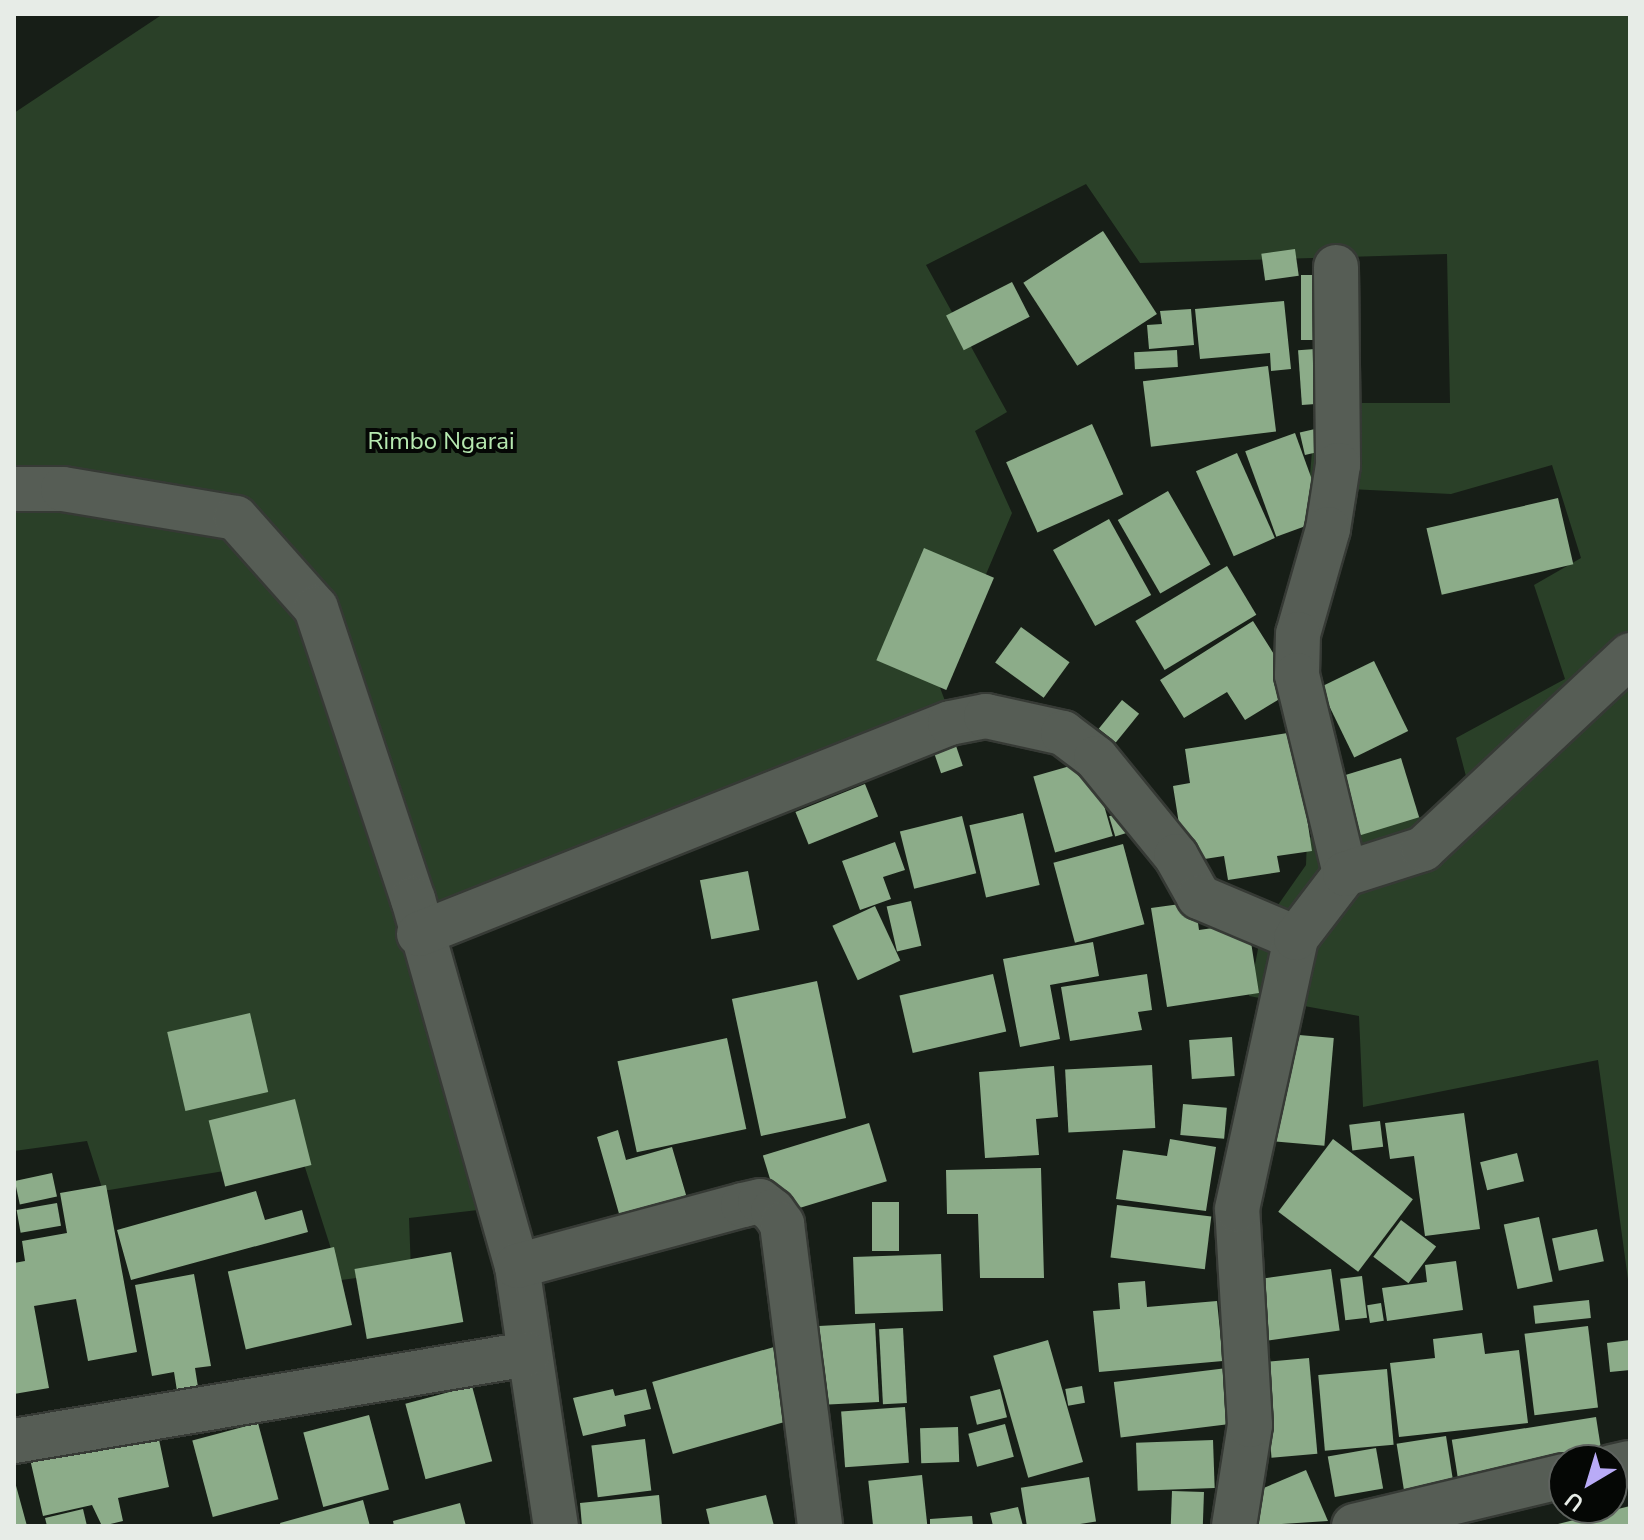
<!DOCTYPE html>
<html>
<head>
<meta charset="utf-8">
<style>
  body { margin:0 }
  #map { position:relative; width:1644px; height:1540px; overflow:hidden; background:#171e17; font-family:"Nunito Sans",sans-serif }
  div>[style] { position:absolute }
  .green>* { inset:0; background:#2a4028 }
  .building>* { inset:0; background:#8cac89; transform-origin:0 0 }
  .roads { filter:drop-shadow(2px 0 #363a35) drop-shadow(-2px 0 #363a35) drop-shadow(0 2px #363a35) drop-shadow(0 -2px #363a35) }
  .minor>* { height:44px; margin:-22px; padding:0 22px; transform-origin:22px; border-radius:22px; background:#565d55 }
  span { translate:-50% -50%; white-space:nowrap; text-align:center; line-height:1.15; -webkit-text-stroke:8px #050705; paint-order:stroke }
  .park-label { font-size:24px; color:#b6e8b0 }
  .frame { position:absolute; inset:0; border:16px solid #e7ece7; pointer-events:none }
  .north { position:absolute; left:1548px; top:1444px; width:80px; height:80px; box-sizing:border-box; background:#050705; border:2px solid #5f635f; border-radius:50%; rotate:218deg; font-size:22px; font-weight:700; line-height:32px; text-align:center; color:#e7ece7 }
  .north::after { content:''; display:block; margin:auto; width:28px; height:36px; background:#b9abf7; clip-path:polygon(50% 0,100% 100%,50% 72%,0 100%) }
</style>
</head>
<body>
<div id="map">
  <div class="green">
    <div style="clip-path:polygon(163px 14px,1630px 14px,1630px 1294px,1598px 1060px,1363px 1107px,1359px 1016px,1249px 996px,1262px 928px,1306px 865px,1307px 838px,1474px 807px,1456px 738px,1565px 679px,1534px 585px,1581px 558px,1552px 465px,1451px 494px,1309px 487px,1316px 403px,1450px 403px,1447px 254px,1140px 263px,1086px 184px,926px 265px,1007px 412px,975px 431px,1012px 513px,939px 685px,945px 701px,505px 883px,434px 902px,423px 982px,478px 1210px,409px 1218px,411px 1271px,341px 1280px,302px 1158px,103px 1191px,87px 1141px,14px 1151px,14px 113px)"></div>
  </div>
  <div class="building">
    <div style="left:1103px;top:231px;width:99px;height:95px;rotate:57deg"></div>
    <div style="left:1295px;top:249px;width:27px;height:34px;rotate:82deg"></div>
    <div style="left:1301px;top:275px;width:30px;height:65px"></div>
    <div style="left:1012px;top:282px;width:39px;height:74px;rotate:63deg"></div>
    <div style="clip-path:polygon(1284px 301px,1291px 369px,1271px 371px,1270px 353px,1200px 359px,1195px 309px)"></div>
    <div style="clip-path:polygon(1191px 309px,1194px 345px,1149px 349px,1147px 325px,1162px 324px,1160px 311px)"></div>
    <div style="left:1329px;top:348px;width:55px;height:31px;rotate:86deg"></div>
    <div style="left:1177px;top:350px;width:17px;height:43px;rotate:87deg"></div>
    <div style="left:1268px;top:366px;width:66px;height:126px;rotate:83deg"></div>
    <div style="left:1092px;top:424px;width:77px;height:94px;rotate:66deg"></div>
    <div style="left:1328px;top:426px;width:23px;height:29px;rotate:77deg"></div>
    <div style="left:1295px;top:433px;width:91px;height:53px;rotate:70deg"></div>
    <div style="left:1237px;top:453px;width:93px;height:45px;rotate:66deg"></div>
    <div style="left:1168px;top:491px;width:85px;height:58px;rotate:60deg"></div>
    <div style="left:1558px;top:498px;width:68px;height:135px;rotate:77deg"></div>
    <div style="left:1109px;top:519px;width:87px;height:64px;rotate:61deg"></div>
    <div style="left:924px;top:548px;width:76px;height:122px;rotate:23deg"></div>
    <div style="left:1227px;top:566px;width:57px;height:107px;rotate:59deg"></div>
    <div style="clip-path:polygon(1253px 621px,1296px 689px,1245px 720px,1227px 692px,1184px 718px,1160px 680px)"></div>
    <div style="left:1021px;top:627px;width:60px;height:44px;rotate:36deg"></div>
    <div style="left:1374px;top:661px;width:78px;height:60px;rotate:64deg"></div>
    <div style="left:1122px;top:700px;width:22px;height:37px;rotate:39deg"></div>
    <div style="clip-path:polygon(1294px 732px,1312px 851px,1277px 856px,1280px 872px,1228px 880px,1224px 856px,1185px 862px,1173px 786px,1190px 783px,1185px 749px)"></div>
    <div style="left:955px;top:743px;width:24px;height:23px;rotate:71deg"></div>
    <div style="left:1401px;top:758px;width:62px;height:76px;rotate:73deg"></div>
    <div style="left:1091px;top:760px;width:79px;height:60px;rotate:74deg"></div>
    <div style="left:865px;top:784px;width:35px;height:75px;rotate:68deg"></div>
    <div style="left:1133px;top:809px;width:21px;height:25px;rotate:73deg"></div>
    <div style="left:1023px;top:813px;width:74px;height:55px;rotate:77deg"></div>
    <div style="left:962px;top:816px;width:59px;height:64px;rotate:76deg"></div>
    <div style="clip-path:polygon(895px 842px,905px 870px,883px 877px,891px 899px,860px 910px,842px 861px)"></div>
    <div style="left:1123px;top:844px;width:83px;height:72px;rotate:75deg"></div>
    <div style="left:748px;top:871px;width:60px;height:49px;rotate:79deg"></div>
    <div style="left:911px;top:901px;width:46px;height:25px;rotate:77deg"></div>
    <div style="clip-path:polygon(1195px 902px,1199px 930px,1248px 923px,1259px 993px,1167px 1007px,1151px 908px)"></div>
    <div style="left:875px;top:906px;width:60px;height:47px;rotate:65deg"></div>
    <div style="clip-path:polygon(1093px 942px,1099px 976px,1050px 985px,1060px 1039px,1020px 1047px,1003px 959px)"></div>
    <div style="left:993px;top:974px;width:59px;height:96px;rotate:77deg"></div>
    <div style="clip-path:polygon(1147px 974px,1152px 1010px,1138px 1012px,1142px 1030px,1070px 1041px,1061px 987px)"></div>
    <div style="left:817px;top:981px;width:140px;height:87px;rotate:78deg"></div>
    <div style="left:250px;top:1013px;width:81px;height:85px;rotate:77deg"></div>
    <div style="left:1276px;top:1033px;width:58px;height:108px;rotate:5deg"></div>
    <div style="left:1232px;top:1037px;width:39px;height:43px;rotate:86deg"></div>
    <div style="left:727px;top:1038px;width:93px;height:112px;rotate:78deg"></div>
    <div style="left:1152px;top:1065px;width:63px;height:87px;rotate:87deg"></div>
    <div style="clip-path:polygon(1054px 1066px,1058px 1117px,1036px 1119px,1039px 1155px,985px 1158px,979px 1072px)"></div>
    <div style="left:295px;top:1099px;width:68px;height:89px;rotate:76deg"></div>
    <div style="left:1183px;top:1104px;width:44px;height:31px;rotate:5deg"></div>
    <div style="clip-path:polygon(1464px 1113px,1480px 1229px,1425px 1236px,1414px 1156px,1390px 1159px,1385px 1123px)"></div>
    <div style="left:1380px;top:1121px;width:26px;height:31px;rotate:83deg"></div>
    <div style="left:869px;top:1123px;width:61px;height:111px;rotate:73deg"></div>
    <div style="clip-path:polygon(618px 1130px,626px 1160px,672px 1147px,689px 1205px,622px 1224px,597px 1137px)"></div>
    <div style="clip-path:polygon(1170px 1139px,1216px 1147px,1206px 1211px,1116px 1199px,1123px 1150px,1167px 1156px)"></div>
    <div style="left:1333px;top:1139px;width:100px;height:91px;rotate:37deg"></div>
    <div style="left:1517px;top:1153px;width:29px;height:38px;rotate:76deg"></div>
    <div style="clip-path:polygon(1041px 1168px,1044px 1278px,980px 1278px,978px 1214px,947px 1214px,946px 1170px)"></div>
    <div style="left:52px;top:1173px;width:24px;height:38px;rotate:78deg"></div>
    <div style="clip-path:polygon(106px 1185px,137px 1352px,88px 1361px,76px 1299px,34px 1306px,49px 1388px,14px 1394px,14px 1263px,25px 1261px,22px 1241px,67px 1233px,60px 1193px)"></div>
    <div style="clip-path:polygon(256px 1191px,265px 1220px,302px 1210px,308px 1232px,131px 1280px,117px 1230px)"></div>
    <div style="left:872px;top:1202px;width:27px;height:49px"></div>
    <div style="left:57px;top:1203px;width:23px;height:41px;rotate:80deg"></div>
    <div style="left:1117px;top:1205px;width:95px;height:53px;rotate:7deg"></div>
    <div style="left:1539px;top:1217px;width:66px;height:36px;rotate:78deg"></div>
    <div style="left:1401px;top:1220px;width:44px;height:46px;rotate:37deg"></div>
    <div style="left:1597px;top:1229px;width:33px;height:46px;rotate:78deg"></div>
    <div style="left:334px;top:1247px;width:80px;height:109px;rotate:77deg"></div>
    <div style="left:451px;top:1252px;width:71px;height:98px;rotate:80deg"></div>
    <div style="left:941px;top:1254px;width:57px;height:88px;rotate:88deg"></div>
    <div style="clip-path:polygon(1456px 1261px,1463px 1310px,1387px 1321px,1382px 1288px,1427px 1282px,1425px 1265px)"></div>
    <div style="left:1331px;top:1269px;width:62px;height:83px;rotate:82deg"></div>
    <div style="clip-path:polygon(194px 1274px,211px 1366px,195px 1368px,198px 1387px,177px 1391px,174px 1372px,152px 1376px,135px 1285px)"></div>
    <div style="left:1362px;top:1276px;width:42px;height:22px;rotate:83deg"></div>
    <div style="clip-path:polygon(1145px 1281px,1147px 1307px,1217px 1301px,1223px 1361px,1099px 1372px,1093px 1311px,1120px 1309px,1118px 1283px)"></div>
    <div style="left:1589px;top:1300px;width:18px;height:56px;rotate:84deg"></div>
    <div style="left:1381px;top:1303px;width:18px;height:14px;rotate:81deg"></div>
    <div style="left:875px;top:1323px;width:79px;height:61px;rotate:87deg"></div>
    <div style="left:1588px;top:1326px;width:82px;height:64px;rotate:83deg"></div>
    <div style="left:903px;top:1328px;width:75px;height:24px;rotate:87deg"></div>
    <div style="clip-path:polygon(1482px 1333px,1485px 1354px,1519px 1350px,1528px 1423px,1399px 1437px,1390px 1363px,1435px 1358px,1433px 1339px)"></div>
    <div style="left:1048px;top:1340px;width:127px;height:57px;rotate:74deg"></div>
    <div style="clip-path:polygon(1630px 1340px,1630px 1370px,1610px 1372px,1607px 1343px)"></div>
    <div style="left:781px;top:1345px;width:75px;height:134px;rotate:74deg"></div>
    <div style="left:1309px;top:1358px;width:96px;height:46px;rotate:85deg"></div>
    <div style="left:1227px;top:1368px;width:56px;height:114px;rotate:83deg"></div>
    <div style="left:1387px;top:1369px;width:76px;height:69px;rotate:85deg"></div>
    <div style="left:472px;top:1386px;width:78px;height:69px;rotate:75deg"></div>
    <div style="left:1082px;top:1386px;width:17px;height:17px;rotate:80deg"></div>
    <div style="clip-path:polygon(613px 1389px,615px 1396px,646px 1389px,651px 1409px,624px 1415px,626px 1426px,583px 1436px,573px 1398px)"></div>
    <div style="left:1000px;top:1389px;width:29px;height:31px;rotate:76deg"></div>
    <div style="left:905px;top:1407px;width:56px;height:64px;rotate:86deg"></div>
    <div style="left:369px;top:1415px;width:77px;height:68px;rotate:75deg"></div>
    <div style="left:1596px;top:1417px;width:43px;height:146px;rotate:81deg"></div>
    <div style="left:258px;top:1423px;width:79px;height:68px;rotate:75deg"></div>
    <div style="left:1005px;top:1424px;width:34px;height:38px;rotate:75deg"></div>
    <div style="left:958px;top:1427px;width:35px;height:38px;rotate:88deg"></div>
    <div style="clip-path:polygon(157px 1430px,169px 1487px,118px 1498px,123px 1521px,102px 1526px,92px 1505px,43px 1516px,30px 1459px)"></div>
    <div style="left:1446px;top:1436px;width:49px;height:50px;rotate:81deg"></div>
    <div style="left:645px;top:1439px;width:52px;height:54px;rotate:83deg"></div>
    <div style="left:1213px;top:1440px;width:48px;height:77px;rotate:88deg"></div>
    <div style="left:1376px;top:1448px;width:41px;height:49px;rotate:80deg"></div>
    <div style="clip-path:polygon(1306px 1470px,1328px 1521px,1252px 1526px,1240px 1498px)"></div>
    <div style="left:922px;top:1475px;width:51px;height:54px;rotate:84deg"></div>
    <div style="left:1089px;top:1477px;width:45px;height:69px;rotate:81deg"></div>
    <div style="clip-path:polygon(15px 1482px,27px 1526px,14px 1526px)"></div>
    <div style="left:1172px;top:1491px;width:32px;height:35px;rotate:2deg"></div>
    <div style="clip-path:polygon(659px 1495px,662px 1526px,582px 1526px,580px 1503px)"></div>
    <div style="clip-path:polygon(766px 1495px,774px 1526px,710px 1526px,706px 1509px)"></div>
    <div style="clip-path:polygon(363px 1500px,370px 1526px,281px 1526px,280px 1523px)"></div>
    <div style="clip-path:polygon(460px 1503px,466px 1526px,394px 1526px,393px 1521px)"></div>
    <div style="clip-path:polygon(1630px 1506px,1630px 1526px,1554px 1526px,1554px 1525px)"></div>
    <div style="clip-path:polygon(1018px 1507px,1023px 1526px,993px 1526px,990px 1513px)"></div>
    <div style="clip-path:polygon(83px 1509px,87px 1526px,47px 1526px,45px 1518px)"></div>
    <div style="clip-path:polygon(972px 1516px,973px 1526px,930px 1526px,930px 1519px)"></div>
  </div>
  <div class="roads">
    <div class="minor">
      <div style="left:1336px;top:267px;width:198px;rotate:89.4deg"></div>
      <div style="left:1338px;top:465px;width:65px;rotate:98.9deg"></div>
      <div style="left:1328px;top:529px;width:109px;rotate:105.9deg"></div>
      <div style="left:1298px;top:634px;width:41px;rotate:91.4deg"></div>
      <div style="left:1297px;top:675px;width:205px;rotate:76.4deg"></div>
      <div style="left:14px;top:489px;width:49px"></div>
      <div style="left:63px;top:489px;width:175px;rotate:9.5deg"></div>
      <div style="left:236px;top:518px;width:120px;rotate:48.4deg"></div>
      <div style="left:316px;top:608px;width:307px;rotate:71.6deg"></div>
      <div style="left:413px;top:899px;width:381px;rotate:74.2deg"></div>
      <div style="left:517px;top:1266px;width:263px;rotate:81.5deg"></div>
      <div style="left:419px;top:934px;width:571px;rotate:-21.67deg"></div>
      <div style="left:950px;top:723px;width:37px;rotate:-11deg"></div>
      <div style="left:986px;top:716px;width:79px;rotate:12.4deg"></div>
      <div style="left:1063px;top:733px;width:41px;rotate:37.1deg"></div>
      <div style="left:1096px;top:758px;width:127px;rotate:50.8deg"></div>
      <div style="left:1176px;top:856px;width:47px;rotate:60.7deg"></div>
      <div style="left:1199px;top:897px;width:105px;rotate:22.9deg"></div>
      <div style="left:517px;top:1266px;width:234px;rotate:-15.1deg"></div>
      <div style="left:743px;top:1205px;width:17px;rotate:-13deg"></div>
      <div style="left:760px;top:1201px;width:16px;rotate:38deg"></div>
      <div style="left:773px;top:1211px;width:16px;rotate:55deg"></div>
      <div style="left:782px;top:1224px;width:304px;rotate:82.8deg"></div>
      <div style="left:14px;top:1441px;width:521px;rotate:-9.61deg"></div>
      <div style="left:1612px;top:1467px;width:18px;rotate:-13deg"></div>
      <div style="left:1234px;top:1526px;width:102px;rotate:-81deg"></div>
      <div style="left:1250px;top:1425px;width:216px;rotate:-93.4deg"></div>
      <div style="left:1237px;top:1209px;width:277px;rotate:-77.7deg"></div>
      <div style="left:1296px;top:938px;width:81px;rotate:-52.6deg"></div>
      <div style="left:1345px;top:874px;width:82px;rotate:-17.8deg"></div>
      <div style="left:1423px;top:849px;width:284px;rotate:-43.1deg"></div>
      <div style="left:1354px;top:1526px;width:216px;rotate:-13.4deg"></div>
    </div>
  </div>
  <div class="park-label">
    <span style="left:441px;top:442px">Rimbo Ngarai</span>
  </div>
  <div class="frame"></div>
  <div class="north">U</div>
</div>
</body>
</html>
